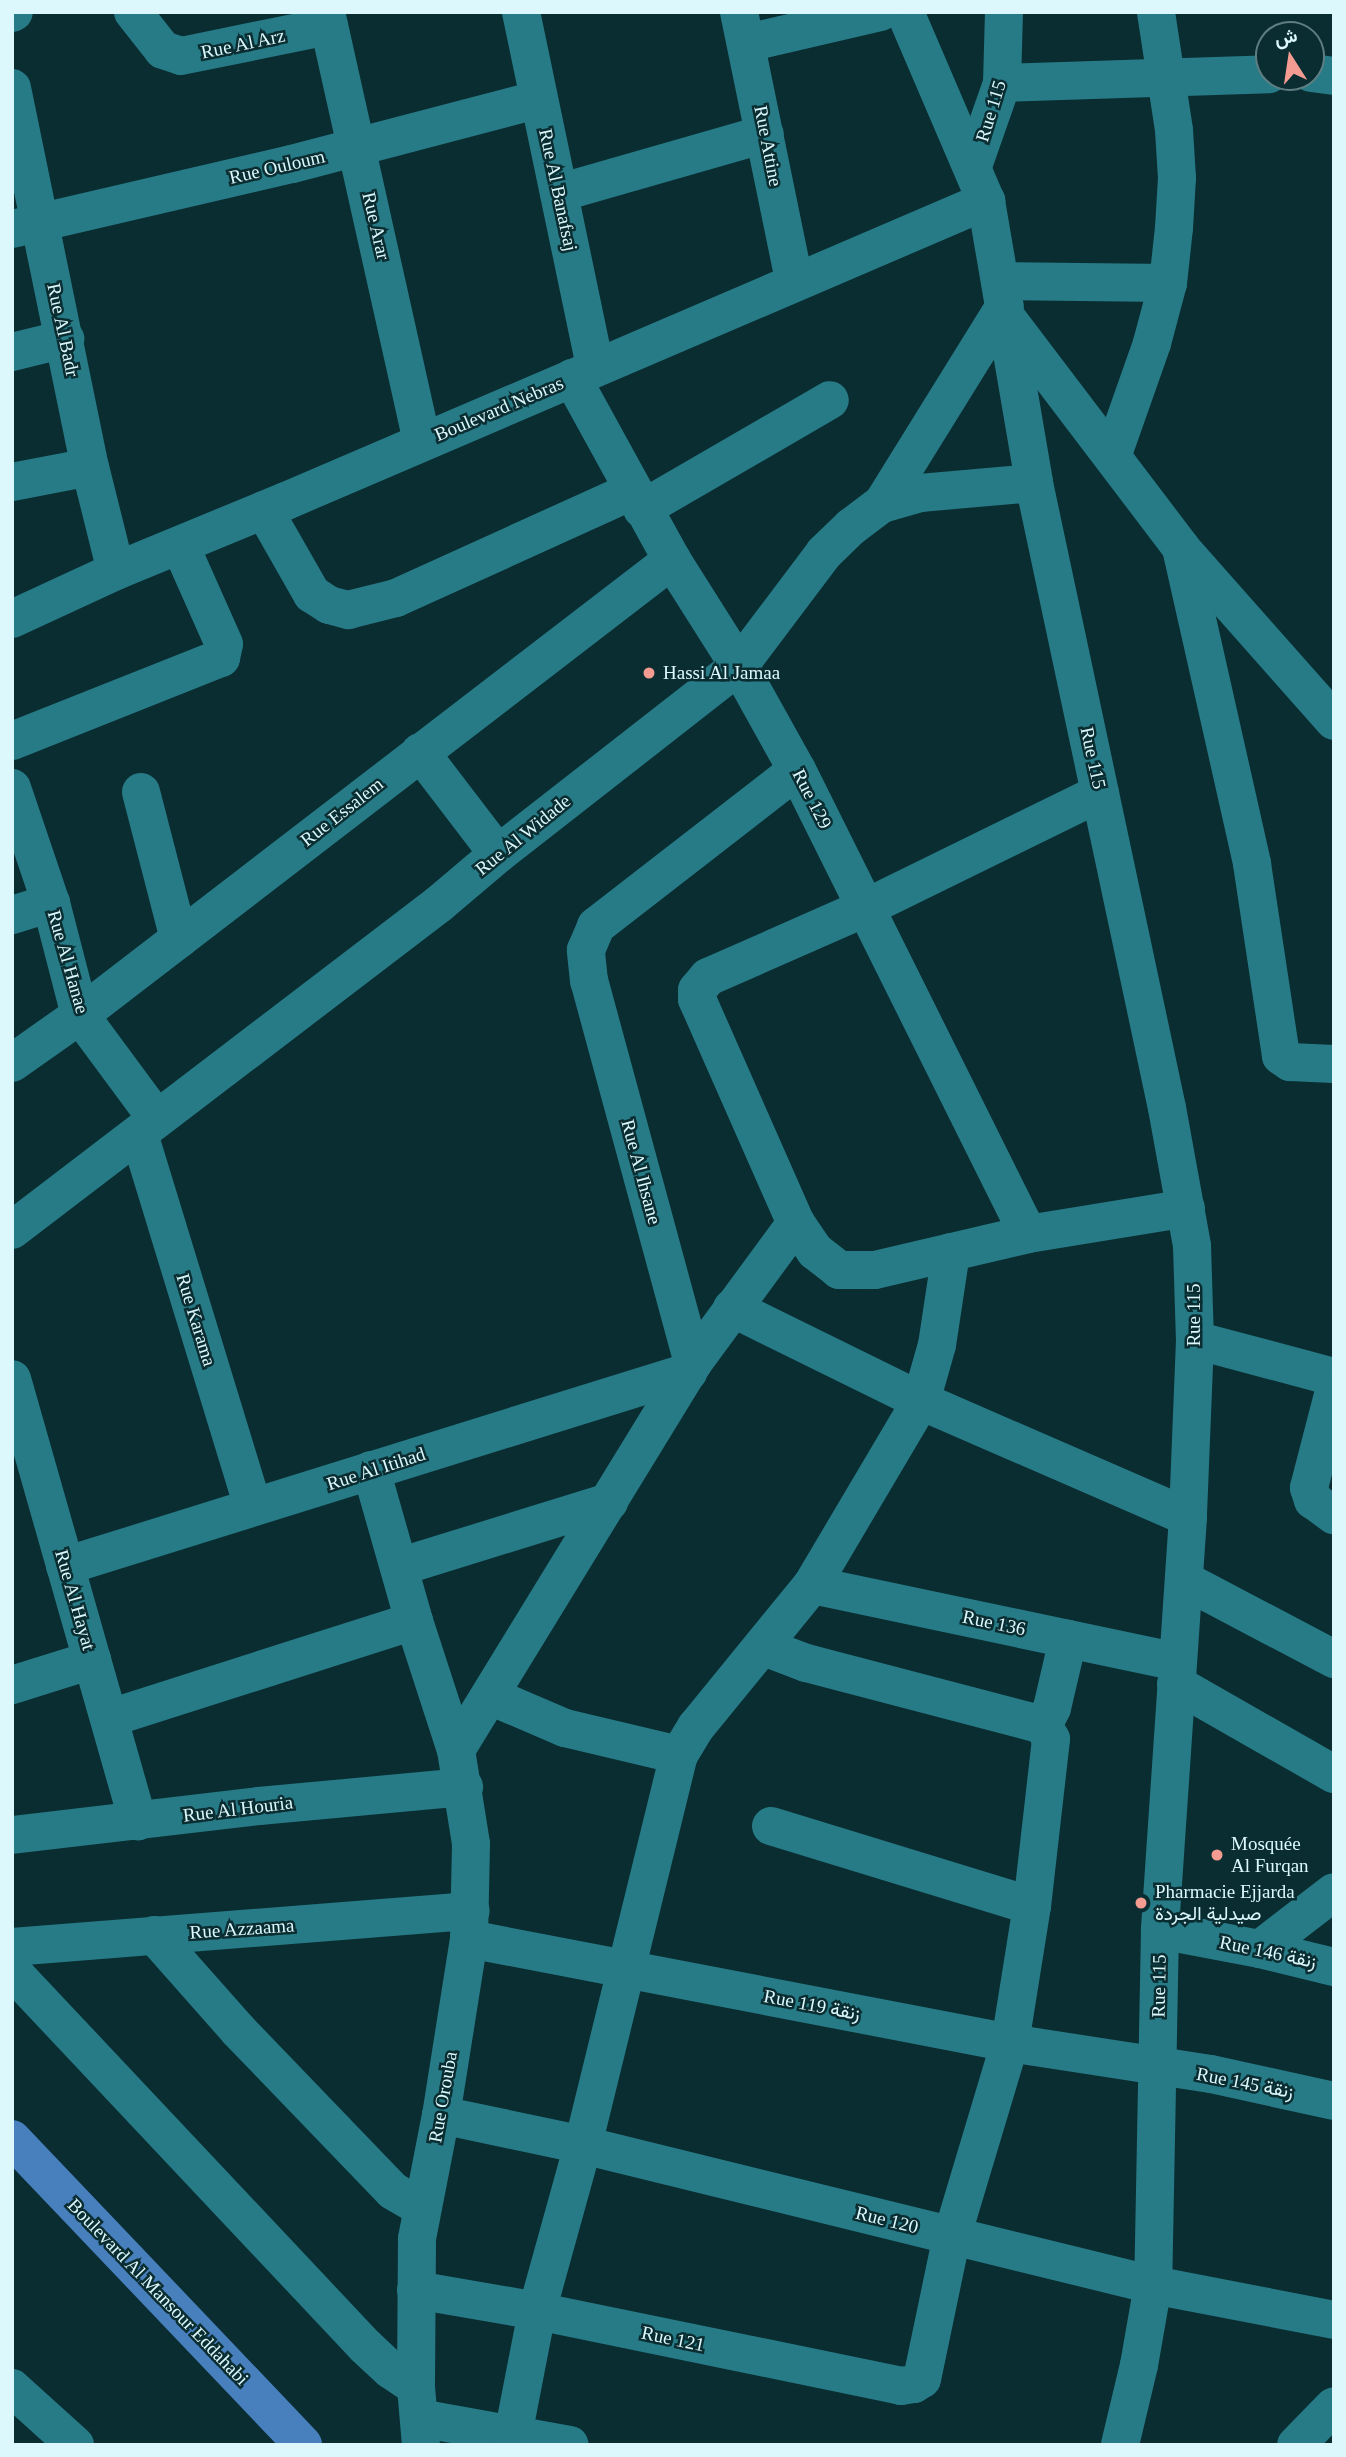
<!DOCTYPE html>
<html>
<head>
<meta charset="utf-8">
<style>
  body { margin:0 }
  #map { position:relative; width:1346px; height:2457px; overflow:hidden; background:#0a2d32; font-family:"Times New Roman",Vazirmatn,serif }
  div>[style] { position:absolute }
  .minor>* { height:38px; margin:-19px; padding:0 19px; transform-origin:19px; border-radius:19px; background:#277b86 }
  .major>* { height:38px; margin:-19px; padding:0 19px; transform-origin:19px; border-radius:19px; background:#487fbd }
  .dots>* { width:19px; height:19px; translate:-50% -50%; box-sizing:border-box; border:4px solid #0a2d32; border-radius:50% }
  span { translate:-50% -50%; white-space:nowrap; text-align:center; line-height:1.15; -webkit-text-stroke:5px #0a2d32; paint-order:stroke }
  .street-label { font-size:19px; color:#dcf8fc }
  .poi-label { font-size:19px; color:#dcf8fc }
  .left { translate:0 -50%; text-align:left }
  .frame { position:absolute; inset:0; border:14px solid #dcf8fc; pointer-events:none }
  .north { position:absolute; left:1255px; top:21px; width:70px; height:70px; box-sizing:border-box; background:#0a2d32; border:2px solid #5e7e83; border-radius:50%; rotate:348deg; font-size:19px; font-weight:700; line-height:28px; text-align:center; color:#dcf8fc }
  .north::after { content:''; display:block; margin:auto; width:24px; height:32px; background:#f59c92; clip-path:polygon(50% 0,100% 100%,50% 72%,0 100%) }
</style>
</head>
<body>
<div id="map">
  <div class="minor">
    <div style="left:133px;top:12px;width:48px;rotate:51.7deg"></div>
    <div style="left:163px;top:50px;width:19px;rotate:18deg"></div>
    <div style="left:181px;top:56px;width:151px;rotate:-11.5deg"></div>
    <div style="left:326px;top:12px;width:440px;rotate:77.4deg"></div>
    <div style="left:521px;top:12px;width:363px;rotate:78.2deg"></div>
    <div style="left:739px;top:12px;width:275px;rotate:78.4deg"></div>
    <div style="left:905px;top:12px;width:206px;rotate:66.8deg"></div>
    <div style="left:986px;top:201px;width:286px;rotate:80.3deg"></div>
    <div style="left:1034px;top:483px;width:639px;rotate:77.99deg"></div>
    <div style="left:1167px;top:1108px;width:140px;rotate:79.7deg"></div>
    <div style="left:1192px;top:1246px;width:94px;rotate:88.2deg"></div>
    <div style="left:1195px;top:1340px;width:177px;rotate:92.3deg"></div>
    <div style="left:1188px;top:1517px;width:414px;rotate:93.9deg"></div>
    <div style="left:1160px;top:1930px;width:355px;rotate:91.1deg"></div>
    <div style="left:1153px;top:2285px;width:81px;rotate:99.9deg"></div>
    <div style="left:1139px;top:2365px;width:82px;rotate:103.4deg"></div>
    <div style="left:12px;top:13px;width:2px;rotate:-27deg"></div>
    <div style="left:747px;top:43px;width:137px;rotate:-13.1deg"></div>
    <div style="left:1311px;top:73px;width:23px;rotate:7deg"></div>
    <div style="left:1002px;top:83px;width:267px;rotate:-1.9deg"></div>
    <div style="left:12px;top:88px;width:387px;rotate:78.4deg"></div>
    <div style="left:90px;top:467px;width:107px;rotate:76deg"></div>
    <div style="left:973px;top:166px;width:88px;rotate:-70.7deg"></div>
    <div style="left:1002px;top:83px;width:71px;rotate:-88.4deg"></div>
    <div style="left:559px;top:193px;width:214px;rotate:-16deg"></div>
    <div style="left:12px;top:229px;width:287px;rotate:-13.1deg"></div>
    <div style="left:292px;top:164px;width:255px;rotate:-14.7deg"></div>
    <div style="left:1000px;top:281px;width:168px;rotate:0.7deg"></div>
    <div style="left:1009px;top:321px;width:285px;rotate:52.8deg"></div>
    <div style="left:1181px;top:548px;width:231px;rotate:48.5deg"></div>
    <div style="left:12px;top:352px;width:55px;rotate:-13.8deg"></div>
    <div style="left:572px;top:378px;width:208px;rotate:61.2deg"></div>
    <div style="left:672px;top:560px;width:125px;rotate:57.7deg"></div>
    <div style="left:739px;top:666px;width:119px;rotate:60.9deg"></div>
    <div style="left:797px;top:770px;width:518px;rotate:63.53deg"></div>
    <div style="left:1113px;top:454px;width:118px;rotate:-70.6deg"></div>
    <div style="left:1152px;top:343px;width:62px;rotate:-75.1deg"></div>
    <div style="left:1168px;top:283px;width:55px;rotate:-83.8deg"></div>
    <div style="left:1174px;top:228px;width:50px;rotate:-86.6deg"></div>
    <div style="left:1177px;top:178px;width:48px;rotate:-93.6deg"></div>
    <div style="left:1174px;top:130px;width:119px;rotate:-98.7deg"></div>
    <div style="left:12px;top:482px;width:79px;rotate:-10.9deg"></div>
    <div style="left:882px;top:504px;width:233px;rotate:-58.2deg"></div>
    <div style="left:642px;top:509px;width:217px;rotate:-30.1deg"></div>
    <div style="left:264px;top:510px;width:97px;rotate:60.3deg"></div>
    <div style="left:312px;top:594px;width:20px;rotate:33deg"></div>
    <div style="left:329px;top:605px;width:20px;rotate:15deg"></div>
    <div style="left:348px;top:610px;width:49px;rotate:-14deg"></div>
    <div style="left:396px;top:598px;width:259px;rotate:-24.4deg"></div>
    <div style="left:1181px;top:548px;width:324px;rotate:77.3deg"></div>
    <div style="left:1252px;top:864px;width:194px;rotate:81.4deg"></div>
    <div style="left:1281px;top:1056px;width:11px;rotate:34deg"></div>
    <div style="left:1290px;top:1062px;width:44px;rotate:2.6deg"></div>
    <div style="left:12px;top:619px;width:115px;rotate:-24.8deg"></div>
    <div style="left:116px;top:571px;width:184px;rotate:-22.4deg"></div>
    <div style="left:286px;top:501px;width:762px;rotate:-23.2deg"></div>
    <div style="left:12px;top:741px;width:225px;rotate:-21.7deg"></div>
    <div style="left:221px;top:658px;width:14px;rotate:-78deg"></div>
    <div style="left:224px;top:644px;width:108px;rotate:-114deg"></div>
    <div style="left:420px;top:752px;width:128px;rotate:52.6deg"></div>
    <div style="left:12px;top:788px;width:121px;rotate:71.3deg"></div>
    <div style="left:51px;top:903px;width:116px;rotate:75.5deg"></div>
    <div style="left:80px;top:1015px;width:129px;rotate:53.5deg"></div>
    <div style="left:141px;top:792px;width:152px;rotate:75.5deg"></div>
    <div style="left:1100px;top:793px;width:259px;rotate:153.9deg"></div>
    <div style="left:867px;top:907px;width:174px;rotate:156.2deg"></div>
    <div style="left:708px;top:977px;width:17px;rotate:130deg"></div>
    <div style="left:697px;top:990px;width:9px;rotate:90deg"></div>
    <div style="left:697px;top:999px;width:245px;rotate:66.2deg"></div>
    <div style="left:796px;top:1223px;width:34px;rotate:56deg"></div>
    <div style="left:815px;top:1251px;width:31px;rotate:38deg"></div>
    <div style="left:839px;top:1270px;width:36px"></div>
    <div style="left:875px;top:1270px;width:157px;rotate:-13.2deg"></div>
    <div style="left:1028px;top:1234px;width:160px;rotate:-9.3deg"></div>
    <div style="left:12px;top:915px;width:41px;rotate:-17.1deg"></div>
    <div style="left:12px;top:1063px;width:83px;rotate:-35.2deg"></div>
    <div style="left:80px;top:1015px;width:747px;rotate:-37.55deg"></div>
    <div style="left:139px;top:1134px;width:390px;rotate:73deg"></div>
    <div style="left:12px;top:1230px;width:537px;rotate:-37.36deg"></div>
    <div style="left:439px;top:904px;width:77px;rotate:-40.3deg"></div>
    <div style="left:498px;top:854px;width:306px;rotate:-38deg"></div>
    <div style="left:739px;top:666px;width:141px;rotate:-53deg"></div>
    <div style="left:824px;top:553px;width:37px;rotate:-44deg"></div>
    <div style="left:851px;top:527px;width:39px;rotate:-37deg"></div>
    <div style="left:882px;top:504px;width:40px;rotate:-16deg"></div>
    <div style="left:920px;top:493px;width:114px;rotate:-5deg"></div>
    <div style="left:732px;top:1308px;width:211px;rotate:26.2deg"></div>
    <div style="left:921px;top:1401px;width:291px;rotate:23.5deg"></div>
    <div style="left:1195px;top:1340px;width:144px;rotate:14.9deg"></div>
    <div style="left:693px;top:1363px;width:396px;rotate:-105.2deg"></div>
    <div style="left:589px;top:981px;width:31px;rotate:-96deg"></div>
    <div style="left:586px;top:950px;width:26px;rotate:-67deg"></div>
    <div style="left:596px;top:926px;width:254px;rotate:-37.8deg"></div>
    <div style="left:12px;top:1379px;width:460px;rotate:74.1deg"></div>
    <div style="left:1334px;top:1391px;width:100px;rotate:104.5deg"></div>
    <div style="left:1309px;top:1488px;width:13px;rotate:72deg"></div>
    <div style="left:1313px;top:1500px;width:26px;rotate:36deg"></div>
    <div style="left:371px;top:1470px;width:157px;rotate:74.1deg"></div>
    <div style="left:414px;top:1621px;width:136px;rotate:72deg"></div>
    <div style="left:456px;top:1750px;width:95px;rotate:80.9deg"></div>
    <div style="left:471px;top:1844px;width:95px;rotate:91.2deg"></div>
    <div style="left:469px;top:1939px;width:178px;rotate:99deg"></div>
    <div style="left:441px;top:2115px;width:126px;rotate:101deg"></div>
    <div style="left:417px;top:2239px;width:148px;rotate:90.4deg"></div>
    <div style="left:416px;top:2387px;width:58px;rotate:85.1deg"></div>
    <div style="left:65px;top:1566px;width:653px;rotate:-17.3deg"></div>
    <div style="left:399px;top:1567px;width:220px;rotate:-17.2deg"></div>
    <div style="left:1184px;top:1580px;width:170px;rotate:27.8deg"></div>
    <div style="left:812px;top:1585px;width:372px;rotate:11.9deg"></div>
    <div style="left:1176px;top:1684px;width:182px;rotate:29.7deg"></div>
    <div style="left:12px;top:1685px;width:84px;rotate:-17.4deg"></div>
    <div style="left:490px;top:1696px;width:82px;rotate:23.1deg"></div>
    <div style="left:565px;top:1728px;width:117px;rotate:13.3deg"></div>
    <div style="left:110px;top:1718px;width:319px;rotate:-17.7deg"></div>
    <div style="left:1043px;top:1725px;width:19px;rotate:-62deg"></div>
    <div style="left:1052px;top:1708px;width:71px;rotate:-76.9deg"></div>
    <div style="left:456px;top:1750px;width:454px;rotate:-58.5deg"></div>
    <div style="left:693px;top:1363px;width:174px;rotate:-53.7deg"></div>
    <div style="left:771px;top:1826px;width:273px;rotate:17deg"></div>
    <div style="left:12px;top:1835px;width:249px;rotate:-6.7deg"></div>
    <div style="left:259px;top:1806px;width:206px;rotate:-5.3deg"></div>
    <div style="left:1160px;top:1930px;width:102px;rotate:10.8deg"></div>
    <div style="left:1260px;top:1949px;width:76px;rotate:13.7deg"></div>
    <div style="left:154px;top:1935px;width:127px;rotate:48.5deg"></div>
    <div style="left:238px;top:2030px;width:223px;rotate:46.1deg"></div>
    <div style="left:393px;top:2191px;width:34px;rotate:30deg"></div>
    <div style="left:469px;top:1939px;width:551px;rotate:10.88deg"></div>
    <div style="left:1010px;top:2043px;width:203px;rotate:8.8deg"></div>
    <div style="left:1211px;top:2074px;width:126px;rotate:12.4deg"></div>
    <div style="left:12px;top:1947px;width:460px;rotate:-4.5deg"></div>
    <div style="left:1260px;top:1949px;width:93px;rotate:-37.6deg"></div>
    <div style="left:12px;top:1971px;width:515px;rotate:46.73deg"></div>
    <div style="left:365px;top:2346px;width:35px;rotate:43deg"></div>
    <div style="left:391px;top:2370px;width:30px;rotate:34deg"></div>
    <div style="left:441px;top:2115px;width:145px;rotate:11.9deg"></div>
    <div style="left:583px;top:2145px;width:587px;rotate:13.8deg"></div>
    <div style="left:1153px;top:2285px;width:184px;rotate:10.9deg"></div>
    <div style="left:416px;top:2290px;width:123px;rotate:9.8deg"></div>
    <div style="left:537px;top:2311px;width:372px;rotate:11.6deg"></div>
    <div style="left:901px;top:2386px;width:13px;rotate:-9deg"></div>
    <div style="left:914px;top:2384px;width:9px;rotate:-32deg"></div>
    <div style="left:922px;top:2379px;width:146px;rotate:-78.2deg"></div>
    <div style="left:952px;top:2236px;width:202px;rotate:-73.3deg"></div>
    <div style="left:1010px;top:2043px;width:139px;rotate:-80.9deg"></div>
    <div style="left:1032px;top:1906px;width:168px;rotate:-83.5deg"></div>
    <div style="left:1051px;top:1739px;width:16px;rotate:-120deg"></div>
    <div style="left:1043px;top:1725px;width:245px;rotate:-165.3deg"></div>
    <div style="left:806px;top:1663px;width:45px;rotate:-159.1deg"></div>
    <div style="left:12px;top:2388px;width:85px;rotate:42.1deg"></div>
    <div style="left:419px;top:2418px;width:153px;rotate:10.1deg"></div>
    <div style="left:513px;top:2435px;width:126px;rotate:-79deg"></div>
    <div style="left:537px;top:2311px;width:172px;rotate:-74.5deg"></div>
    <div style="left:583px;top:2145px;width:402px;rotate:-76.2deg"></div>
    <div style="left:679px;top:1755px;width:33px;rotate:-59deg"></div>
    <div style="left:696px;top:1727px;width:183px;rotate:-50.8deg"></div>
    <div style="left:812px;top:1585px;width:214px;rotate:-59.4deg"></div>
    <div style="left:921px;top:1401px;width:58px;rotate:-74.1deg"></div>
    <div style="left:937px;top:1345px;width:94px;rotate:-81.4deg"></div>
    <div style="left:1296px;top:2445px;width:54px;rotate:-45.7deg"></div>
  </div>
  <div class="major">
    <div style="left:12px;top:2139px;width:422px;rotate:46.4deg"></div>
  </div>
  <div class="dots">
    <div style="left:649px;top:673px;background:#f59c92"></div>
    <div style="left:1217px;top:1855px;background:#f59c92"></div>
    <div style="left:1141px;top:1903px;background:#f59c92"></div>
  </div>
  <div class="street-label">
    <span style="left:243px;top:44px;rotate:-12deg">Rue Al Arz</span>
    <span style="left:991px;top:111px;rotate:-73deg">Rue 115</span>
    <span style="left:768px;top:146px;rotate:79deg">Rue Attine</span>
    <span style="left:277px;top:167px;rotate:-13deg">Rue Ouloum</span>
    <span style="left:558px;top:190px;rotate:78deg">Rue Al Banafsaj</span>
    <span style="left:376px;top:226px;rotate:77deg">Rue Arar</span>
    <span style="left:63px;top:330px;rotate:78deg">Rue Al Badr</span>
    <span style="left:499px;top:409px;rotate:-23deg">Boulevard Nebras</span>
    <span style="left:1093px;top:758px;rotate:78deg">Rue 115</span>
    <span style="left:812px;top:799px;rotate:63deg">Rue 129</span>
    <span style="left:342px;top:812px;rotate:-38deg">Rue Essalem</span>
    <span style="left:523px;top:835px;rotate:-39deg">Rue Al Widade</span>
    <span style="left:68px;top:962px;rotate:74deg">Rue Al Hanae</span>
    <span style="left:641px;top:1172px;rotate:75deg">Rue Al Ihsane</span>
    <span style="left:1194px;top:1315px;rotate:-90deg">Rue 115</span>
    <span style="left:196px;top:1320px;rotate:73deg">Rue Karama</span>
    <span style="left:376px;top:1469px;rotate:-18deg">Rue Al Itihad</span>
    <span style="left:75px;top:1600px;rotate:74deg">Rue Al Hayat</span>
    <span style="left:994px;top:1623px;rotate:12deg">Rue 136</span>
    <span style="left:238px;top:1809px;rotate:-7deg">Rue Al Houria</span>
    <span style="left:242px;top:1929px;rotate:-4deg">Rue Azzaama</span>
    <span style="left:1268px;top:1952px;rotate:12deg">Rue 146 زنقة</span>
    <span style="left:1159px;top:1986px;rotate:-89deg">Rue 115</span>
    <span style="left:812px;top:2005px;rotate:11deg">Rue 119 زنقة</span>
    <span style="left:1245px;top:2083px;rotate:11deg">Rue 145 زنقة</span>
    <span style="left:443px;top:2097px;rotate:-80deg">Rue Orouba</span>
    <span style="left:887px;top:2220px;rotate:14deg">Rue 120</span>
    <span style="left:158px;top:2292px;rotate:46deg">Boulevard Al Mansour Eddahabi</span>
    <span style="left:673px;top:2339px;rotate:12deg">Rue 121</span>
  </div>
  <div class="poi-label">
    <span class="left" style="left:663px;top:673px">Hassi Al Jamaa</span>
    <span class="left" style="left:1231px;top:1855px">Mosquée<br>Al Furqan</span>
    <span class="left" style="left:1155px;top:1903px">Pharmacie Ejjarda<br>صيدلية الجردة</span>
  </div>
  <div class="frame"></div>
  <div class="north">ش</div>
</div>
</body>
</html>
